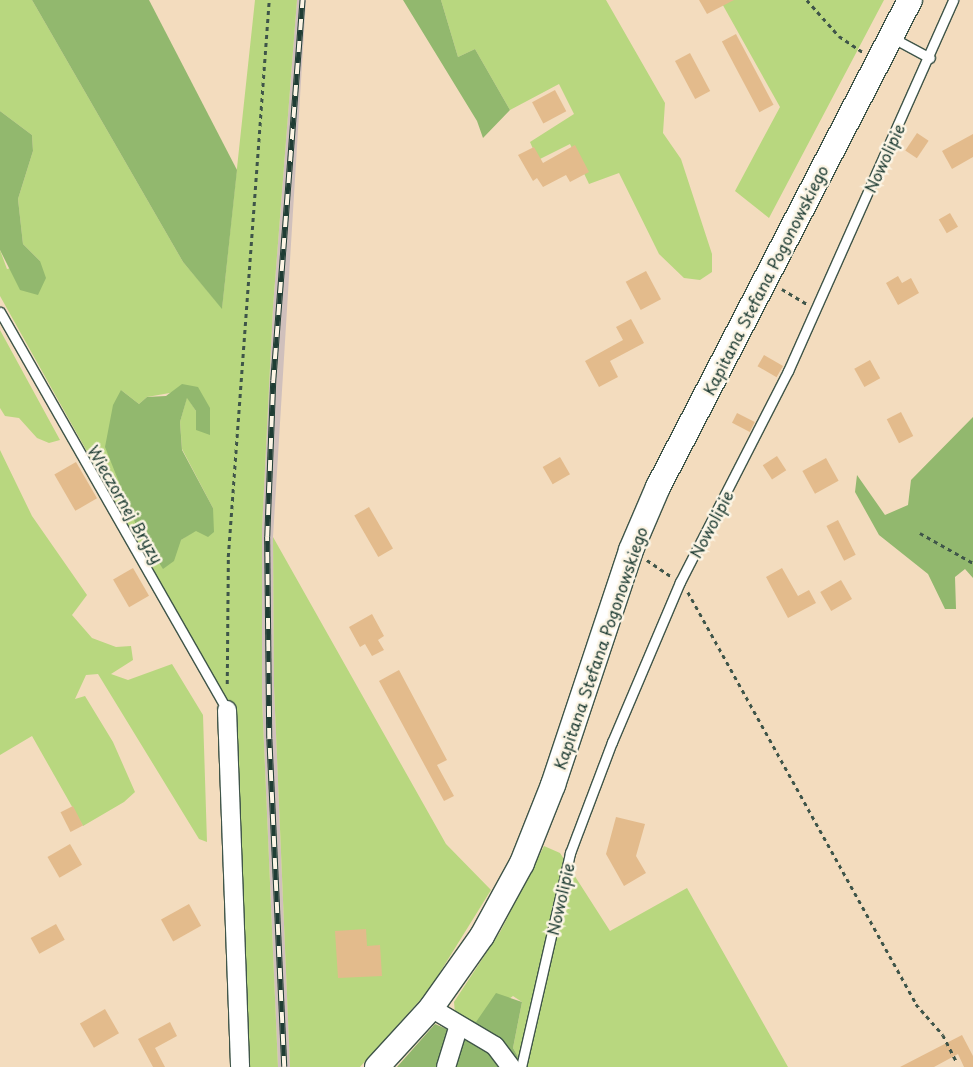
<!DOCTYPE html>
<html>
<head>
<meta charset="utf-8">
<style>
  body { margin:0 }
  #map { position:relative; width:973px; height:1067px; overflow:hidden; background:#f3dcbe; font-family:"Playpen Sans",sans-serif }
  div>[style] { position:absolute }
  .industrial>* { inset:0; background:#d0c0bc }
  .green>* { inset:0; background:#b8d77f }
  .forest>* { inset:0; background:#92b86e }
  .building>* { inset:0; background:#e3bb8c; transform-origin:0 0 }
  .path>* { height:2.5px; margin-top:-1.25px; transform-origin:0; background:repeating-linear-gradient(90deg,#3f5549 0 4px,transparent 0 8px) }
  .roads { filter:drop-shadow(1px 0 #3f5549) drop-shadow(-1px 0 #3f5549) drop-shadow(0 1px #3f5549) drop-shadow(0 -1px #3f5549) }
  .lane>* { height:9px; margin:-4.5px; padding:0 4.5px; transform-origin:4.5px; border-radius:4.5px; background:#fff }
  .street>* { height:18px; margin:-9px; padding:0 9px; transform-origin:9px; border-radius:9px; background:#fff }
  .secondary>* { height:24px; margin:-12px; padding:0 12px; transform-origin:12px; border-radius:12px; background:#fff }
  .rail>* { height:5.5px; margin-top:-2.75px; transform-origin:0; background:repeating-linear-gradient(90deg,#fcf5e5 0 11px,#1f3d34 0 22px); box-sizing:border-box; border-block:1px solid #1f3d34 }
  span { translate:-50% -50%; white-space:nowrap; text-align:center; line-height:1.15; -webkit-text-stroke:5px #fcf5e5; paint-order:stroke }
  .street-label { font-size:16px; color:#1f3d34 }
</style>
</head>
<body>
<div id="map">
  <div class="industrial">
    <div style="clip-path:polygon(297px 0,306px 0,273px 537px,274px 686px,290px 1067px,278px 1067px,262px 698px,262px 529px,273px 307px)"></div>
  </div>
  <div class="green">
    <div style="clip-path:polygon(evenodd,0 0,32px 0,183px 262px,222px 308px,255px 0,297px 0,273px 307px,262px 529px,262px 698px,278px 1067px,248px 1067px,232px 711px,0 296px,0 250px,7px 269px,40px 261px,23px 244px,18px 199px,33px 151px,32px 135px,0 111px,0 0,198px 388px,196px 430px,196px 411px,187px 397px,180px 422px,182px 449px,213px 508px,196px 530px,181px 540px,121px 390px,139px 404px,147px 397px,198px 388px)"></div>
    <div style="clip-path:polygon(441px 0,606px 0,665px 103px,663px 133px,681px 159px,712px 254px,712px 272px,700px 280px,684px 278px,659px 254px,619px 173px,589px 184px,570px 144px,538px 160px,530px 142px,574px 114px,559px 84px,510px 110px,475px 49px,458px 57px)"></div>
    <div style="clip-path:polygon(720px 0,884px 0,769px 218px,735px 191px,780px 107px)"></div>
    <div style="clip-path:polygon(0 330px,60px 440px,49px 443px,37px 438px,19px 418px,5px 416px,0 408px)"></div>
    <div style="clip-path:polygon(0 450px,32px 516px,87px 595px,72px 615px,92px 638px,116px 647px,131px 646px,133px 660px,111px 674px,128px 680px,172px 664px,203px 715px,207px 842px,199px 839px,98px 674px,86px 675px,75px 699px,85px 696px,113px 742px,135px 792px,124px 802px,83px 826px,32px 736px,0 755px)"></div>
    <div style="clip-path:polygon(273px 537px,446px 844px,491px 890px,429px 990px,360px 1067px,290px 1067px,274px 686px)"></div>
    <div style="clip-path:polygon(544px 846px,560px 853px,610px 931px,687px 888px,788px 1067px,524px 1067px,513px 1048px,522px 1002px,513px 996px,476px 1023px,455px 1014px,454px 1002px,500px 932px)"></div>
  </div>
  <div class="forest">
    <div style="clip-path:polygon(32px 0,149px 0,237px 170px,222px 309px,183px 262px)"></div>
    <div style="clip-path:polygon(403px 0,441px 0,458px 57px,475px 49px,510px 110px,483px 138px,477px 121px)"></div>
    <div style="clip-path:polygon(0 111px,32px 135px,33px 151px,18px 199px,23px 244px,40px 261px,46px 278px,38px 295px,20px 290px,0 250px)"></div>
    <div style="clip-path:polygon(182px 384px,198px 387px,210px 408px,210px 435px,196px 430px,196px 411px,187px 398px,180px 422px,182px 450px,213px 508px,214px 532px,208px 537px,196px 531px,181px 540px,174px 561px,163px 569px,138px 530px,105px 447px,113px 405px,121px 390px,139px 404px,147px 397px,166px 396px)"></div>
    <div style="clip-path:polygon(973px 417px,973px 578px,965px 569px,955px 577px,956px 609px,945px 609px,928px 574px,879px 535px,855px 492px,857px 475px,885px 515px,908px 505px,911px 480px)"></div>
    <div style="clip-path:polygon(496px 993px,522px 1002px,513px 1048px,524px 1067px,397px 1067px,435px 1024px,449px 1030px,461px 1016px,476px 1022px)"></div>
  </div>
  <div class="building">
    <div style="clip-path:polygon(699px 0,734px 0,707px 14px)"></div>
    <div style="left:736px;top:34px;width:80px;height:16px;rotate:62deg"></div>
    <div style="left:690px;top:53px;width:43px;height:17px;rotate:62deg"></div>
    <div style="left:555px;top:90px;width:24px;height:26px;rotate:62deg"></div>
    <div style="left:917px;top:133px;width:14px;height:21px;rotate:34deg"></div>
    <div style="clip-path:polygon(973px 134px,973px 157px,952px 169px,942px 151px)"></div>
    <div style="clip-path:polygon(575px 145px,589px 172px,570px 182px,566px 175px,543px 187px,537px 178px,533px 181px,518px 155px,534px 147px,543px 163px)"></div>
    <div style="left:950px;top:213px;width:16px;height:13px;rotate:60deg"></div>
    <div style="left:646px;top:271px;width:32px;height:23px;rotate:62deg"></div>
    <div style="clip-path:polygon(898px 276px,902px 283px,911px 278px,919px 293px,898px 305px,886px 283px)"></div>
    <div style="clip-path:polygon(631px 319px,644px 343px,610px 361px,618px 377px,599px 387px,585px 361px,623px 340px,616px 327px)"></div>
    <div style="left:764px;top:355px;width:22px;height:13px;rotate:30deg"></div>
    <div style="left:870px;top:360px;width:21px;height:18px;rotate:61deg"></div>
    <div style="left:901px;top:412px;width:27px;height:16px;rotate:63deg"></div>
    <div style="left:737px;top:413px;width:20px;height:11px;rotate:27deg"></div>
    <div style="left:777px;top:456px;width:17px;height:17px;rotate:57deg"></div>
    <div style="left:560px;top:457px;width:20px;height:20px;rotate:60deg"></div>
    <div style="left:826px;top:458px;width:26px;height:27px;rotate:61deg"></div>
    <div style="left:76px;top:462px;width:42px;height:25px;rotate:60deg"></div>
    <div style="left:369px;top:507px;width:48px;height:17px;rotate:60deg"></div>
    <div style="left:838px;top:520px;width:39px;height:13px;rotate:63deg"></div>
    <div style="left:133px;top:568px;width:32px;height:23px;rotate:60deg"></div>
    <div style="clip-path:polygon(782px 568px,798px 596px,809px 590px,816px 603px,788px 618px,766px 577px)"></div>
    <div style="left:841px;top:580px;width:22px;height:24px;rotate:60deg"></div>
    <div style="clip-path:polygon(372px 614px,384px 636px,378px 640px,384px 650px,372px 656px,365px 644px,360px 647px,349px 627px)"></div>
    <div style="clip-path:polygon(399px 670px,447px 760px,437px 765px,454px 796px,444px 801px,379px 681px)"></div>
    <div style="left:73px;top:806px;width:22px;height:14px;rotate:63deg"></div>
    <div style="clip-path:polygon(616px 817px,645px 824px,636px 856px,646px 873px,624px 886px,606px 854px)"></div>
    <div style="left:70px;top:844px;width:24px;height:26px;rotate:60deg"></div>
    <div style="left:189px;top:904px;width:25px;height:32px;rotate:61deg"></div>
    <div style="left:56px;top:924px;width:18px;height:29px;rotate:61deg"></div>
    <div style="clip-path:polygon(366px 929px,367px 946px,380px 945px,382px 976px,338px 978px,335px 931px)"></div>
    <div style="left:105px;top:1009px;width:28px;height:29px;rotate:60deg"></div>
    <div style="clip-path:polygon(170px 1022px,177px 1036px,155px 1048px,165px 1067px,153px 1067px,138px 1039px)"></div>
    <div style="clip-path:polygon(962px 1035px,973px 1056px,973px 1067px,964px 1067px,958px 1054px,934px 1067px,900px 1067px)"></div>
  </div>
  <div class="path">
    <div style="left:807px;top:0;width:48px;rotate:48.4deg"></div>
    <div style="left:839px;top:36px;width:30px;rotate:34deg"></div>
    <div style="left:782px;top:289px;width:29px;rotate:31deg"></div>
    <div style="left:920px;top:533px;width:61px;rotate:29.5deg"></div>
    <div style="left:647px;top:560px;width:29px;rotate:34deg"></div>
    <div style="left:688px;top:592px;width:471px;rotate:61deg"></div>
    <div style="left:916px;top:1004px;width:41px;rotate:48.9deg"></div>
    <div style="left:943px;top:1035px;width:31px;rotate:63deg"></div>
    <div style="left:227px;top:684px;width:127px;rotate:-89.5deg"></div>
    <div style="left:228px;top:557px;width:559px;rotate:-85.79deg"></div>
  </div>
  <div class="roads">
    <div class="lane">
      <div style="left:891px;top:37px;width:44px;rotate:28.3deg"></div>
      <div style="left:0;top:312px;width:458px;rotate:60.3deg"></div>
      <div style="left:521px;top:1067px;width:220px;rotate:-77.1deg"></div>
      <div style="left:570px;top:853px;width:119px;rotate:-69.3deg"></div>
      <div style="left:612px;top:742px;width:174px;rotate:-67deg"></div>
      <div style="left:680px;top:582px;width:237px;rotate:-62.9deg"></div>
      <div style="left:788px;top:371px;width:406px;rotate:-66deg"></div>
    </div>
    <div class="street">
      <div style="left:227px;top:710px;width:357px;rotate:87.9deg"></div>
      <div style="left:431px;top:1008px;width:74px;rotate:30.7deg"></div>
      <div style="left:495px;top:1046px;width:26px;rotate:53deg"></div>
      <div style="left:446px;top:1067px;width:41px;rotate:-72.9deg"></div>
    </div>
    <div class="secondary">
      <div style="left:377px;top:1067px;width:80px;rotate:-47.5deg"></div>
      <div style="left:431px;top:1008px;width:88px;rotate:-54.7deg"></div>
      <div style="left:482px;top:936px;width:83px;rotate:-61.3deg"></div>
      <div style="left:522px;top:863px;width:84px;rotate:-68.3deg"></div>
      <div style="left:553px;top:785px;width:248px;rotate:-71.6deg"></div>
      <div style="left:631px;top:550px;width:69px;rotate:-66.8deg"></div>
      <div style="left:658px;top:487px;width:548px;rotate:-62.64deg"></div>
    </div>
  </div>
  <div class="rail">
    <div style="left:284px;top:1067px;width:328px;rotate:-92.6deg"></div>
    <div style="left:269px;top:739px;width:202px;rotate:-90.6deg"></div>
    <div style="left:267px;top:537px;width:156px;rotate:-87.8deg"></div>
    <div style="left:273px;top:381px;width:382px;rotate:-85.6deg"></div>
  </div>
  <div class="street-label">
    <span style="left:884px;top:158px;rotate:-65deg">Nowolipie</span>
    <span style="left:765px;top:280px;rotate:-63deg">Kapitana Stefana Pogonowskiego</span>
    <span style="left:126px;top:504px;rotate:60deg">Wieczornej Bryzy</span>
    <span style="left:711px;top:524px;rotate:-62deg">Nowolipie</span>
    <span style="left:600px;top:648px;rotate:-71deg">Kapitana Stefana Pogonowskiego</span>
    <span style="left:560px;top:899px;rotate:-77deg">Nowolipie</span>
  </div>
</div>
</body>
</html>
